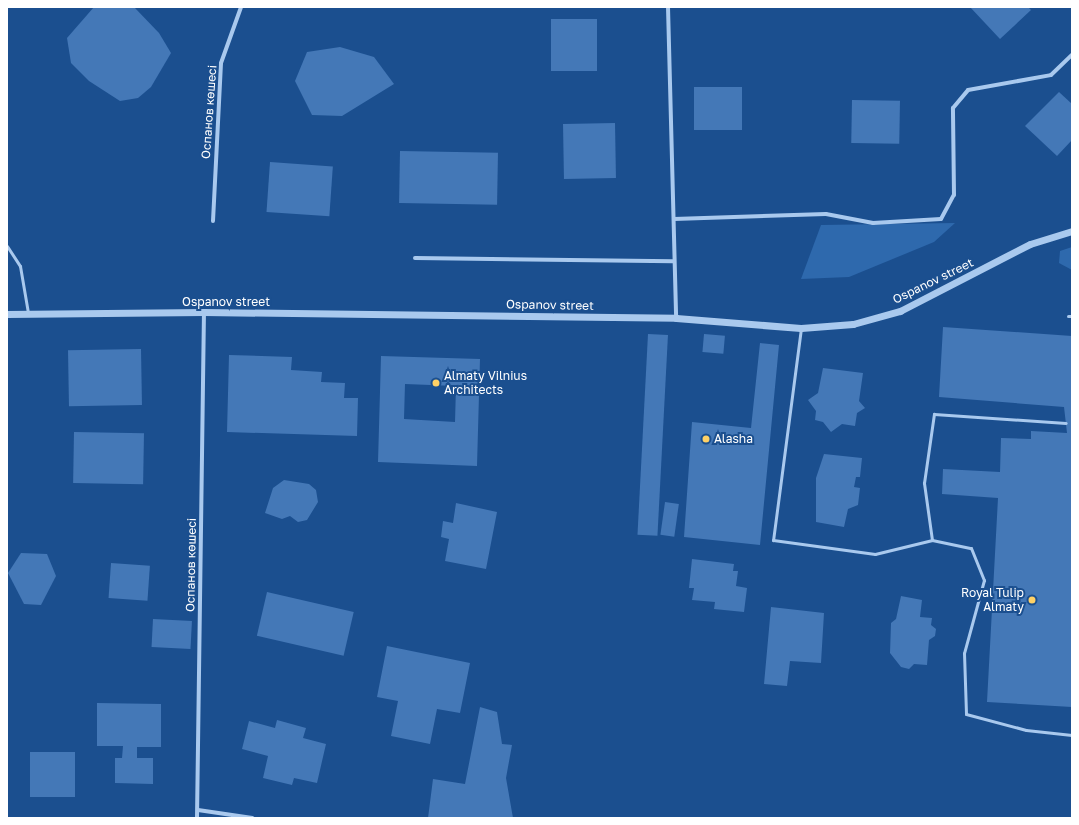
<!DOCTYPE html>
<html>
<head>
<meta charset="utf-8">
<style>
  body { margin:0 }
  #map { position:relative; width:1079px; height:825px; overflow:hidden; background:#1b4f8f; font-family:"Golos Text",sans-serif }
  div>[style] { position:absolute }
  .green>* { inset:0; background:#2e69ad }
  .building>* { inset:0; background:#4478b7; transform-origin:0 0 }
  .service>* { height:3px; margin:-1.5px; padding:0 1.5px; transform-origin:1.5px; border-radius:1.5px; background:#a9c9ee }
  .minor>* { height:4px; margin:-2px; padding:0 2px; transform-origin:2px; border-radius:2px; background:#a9c9ee }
  .tertiary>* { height:7px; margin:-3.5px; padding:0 3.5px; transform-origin:3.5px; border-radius:3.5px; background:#a9c9ee }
  .dots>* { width:11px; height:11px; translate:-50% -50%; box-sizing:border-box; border:2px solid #1b4f8f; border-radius:50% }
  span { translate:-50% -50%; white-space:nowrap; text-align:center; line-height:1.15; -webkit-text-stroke:4px #1b4f8f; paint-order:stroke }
  .street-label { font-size:12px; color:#fff }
  .poi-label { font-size:12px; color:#fff }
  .left { translate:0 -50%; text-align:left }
  .right { translate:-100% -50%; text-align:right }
  .frame { position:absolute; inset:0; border:8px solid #fff; pointer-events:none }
</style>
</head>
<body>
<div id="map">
  <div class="green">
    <div style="clip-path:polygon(955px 223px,934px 242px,849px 277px,801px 279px,821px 225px)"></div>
    <div style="clip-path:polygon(1072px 247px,1072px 270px,1059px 263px,1060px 251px)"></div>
  </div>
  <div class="building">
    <div style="clip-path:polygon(94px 7px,134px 7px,159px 33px,171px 53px,151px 87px,138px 98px,120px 101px,89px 81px,71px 63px,67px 38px)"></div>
    <div style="clip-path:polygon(970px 7px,1028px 7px,1031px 10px,1000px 39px)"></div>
    <div style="left:551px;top:19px;width:46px;height:52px"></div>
    <div style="clip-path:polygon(340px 47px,374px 57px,394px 84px,342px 116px,312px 115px,295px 81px,307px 52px)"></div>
    <div style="left:694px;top:87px;width:48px;height:43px"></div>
    <div style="clip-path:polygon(1059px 92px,1072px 104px,1072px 140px,1057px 156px,1025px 126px)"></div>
    <div style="left:852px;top:100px;width:48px;height:43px;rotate:1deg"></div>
    <div style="left:615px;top:123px;width:55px;height:52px;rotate:89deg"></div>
    <div style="left:400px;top:151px;width:98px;height:52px;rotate:1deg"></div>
    <div style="left:270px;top:162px;width:63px;height:50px;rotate:4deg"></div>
    <div style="clip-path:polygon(943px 327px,1072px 336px,1072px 707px,987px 702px,998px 498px,942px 494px,943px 469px,1000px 472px,1001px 438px,1031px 439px,1031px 431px,1067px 433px,1064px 407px,939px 397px)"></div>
    <div style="left:648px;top:334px;width:20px;height:201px;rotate:3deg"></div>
    <div style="left:704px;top:334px;width:21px;height:18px;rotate:5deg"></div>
    <div style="clip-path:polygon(760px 343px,779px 345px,760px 545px,684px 537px,692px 422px,751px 428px)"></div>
    <div style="left:141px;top:349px;width:56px;height:73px;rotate:89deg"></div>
    <div style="clip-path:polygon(229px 355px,292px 357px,291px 370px,322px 372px,321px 382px,345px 383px,344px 398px,358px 398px,357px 436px,227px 432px)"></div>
    <div style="clip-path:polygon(evenodd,381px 356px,480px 359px,477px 466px,378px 462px,381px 356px,405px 384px,456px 386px,455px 422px,404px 419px,405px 384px)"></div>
    <div style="clip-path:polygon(823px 368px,863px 373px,859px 401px,865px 408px,857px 413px,855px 426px,842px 424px,831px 432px,823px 422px,815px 420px,816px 411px,808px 400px,818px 393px)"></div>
    <div style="left:74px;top:432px;width:70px;height:51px;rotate:1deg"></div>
    <div style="clip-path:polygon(824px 454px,862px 458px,860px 477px,856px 477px,854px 487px,860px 488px,858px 505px,848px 509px,844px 527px,816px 522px,816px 478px)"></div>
    <div style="clip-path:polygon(284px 480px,309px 484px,316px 490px,318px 502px,307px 520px,298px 522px,290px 516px,282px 519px,265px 513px,273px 488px)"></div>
    <div style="left:665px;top:502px;width:14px;height:33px;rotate:8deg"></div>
    <div style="clip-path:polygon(456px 503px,497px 512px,486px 569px,445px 561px,449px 539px,441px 537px,443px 521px,453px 523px)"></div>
    <div style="clip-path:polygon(21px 553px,47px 554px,56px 576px,41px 605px,24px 604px,8px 573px)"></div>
    <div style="clip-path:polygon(692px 559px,734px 564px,733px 571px,738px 571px,736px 586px,747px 588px,744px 612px,714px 609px,715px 602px,692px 600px,694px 588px,689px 588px)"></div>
    <div style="left:111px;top:563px;width:39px;height:35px;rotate:4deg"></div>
    <div style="left:267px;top:592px;width:89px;height:45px;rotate:13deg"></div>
    <div style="clip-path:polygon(901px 596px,922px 600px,920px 617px,932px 618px,931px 625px,936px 629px,935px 636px,929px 640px,927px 665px,914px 664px,909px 669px,901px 667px,890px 653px,891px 623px,896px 619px)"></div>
    <div style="clip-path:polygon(771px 607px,824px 613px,821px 663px,790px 661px,787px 686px,764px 684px)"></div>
    <div style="left:153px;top:619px;width:39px;height:28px;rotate:3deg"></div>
    <div style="clip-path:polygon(387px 646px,470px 663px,460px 713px,437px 709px,430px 744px,391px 736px,398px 701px,377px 697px)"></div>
    <div style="clip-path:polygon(97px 703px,161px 704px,161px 747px,137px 747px,137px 758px,153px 758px,153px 784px,115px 783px,115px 758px,122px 758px,123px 746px,97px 746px)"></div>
    <div style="clip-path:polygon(480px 707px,497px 712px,502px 744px,512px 745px,506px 778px,513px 818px,428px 818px,433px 779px,465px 784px)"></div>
    <div style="clip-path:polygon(277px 720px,306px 728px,303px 738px,326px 744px,317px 783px,294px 778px,292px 785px,263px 778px,268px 756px,242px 749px,249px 721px,275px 728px)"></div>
    <div style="left:30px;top:752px;width:45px;height:45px"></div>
  </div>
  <div class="service">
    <div style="left:7px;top:246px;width:24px;rotate:57deg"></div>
    <div style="left:20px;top:266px;width:48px;rotate:80.3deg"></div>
    <div style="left:1068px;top:316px;width:4px"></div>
    <div style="left:801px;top:328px;width:214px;rotate:97.5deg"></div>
    <div style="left:773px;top:540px;width:103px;rotate:7.8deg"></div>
    <div style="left:875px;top:554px;width:59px;rotate:-13.8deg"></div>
    <div style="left:932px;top:540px;width:40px;rotate:12deg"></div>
    <div style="left:971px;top:548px;width:35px;rotate:68deg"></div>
    <div style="left:984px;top:580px;width:76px;rotate:105.3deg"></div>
    <div style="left:964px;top:653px;width:61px;rotate:88.1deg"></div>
    <div style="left:966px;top:714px;width:62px;rotate:14.9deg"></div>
    <div style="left:1026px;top:730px;width:46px;rotate:6.2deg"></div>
    <div style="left:932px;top:540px;width:58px;rotate:-98deg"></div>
    <div style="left:924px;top:483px;width:70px;rotate:-81.8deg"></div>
    <div style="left:934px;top:414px;width:132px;rotate:3.9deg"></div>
  </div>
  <div class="minor">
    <div style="left:668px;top:7px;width:311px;rotate:88.5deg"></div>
    <div style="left:674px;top:219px;width:152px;rotate:-1.9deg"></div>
    <div style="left:826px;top:214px;width:48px;rotate:10.8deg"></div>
    <div style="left:873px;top:223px;width:68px;rotate:-3.4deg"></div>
    <div style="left:941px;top:219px;width:27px;rotate:-62deg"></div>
    <div style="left:954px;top:195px;width:87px;rotate:-90.7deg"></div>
    <div style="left:953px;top:108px;width:23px;rotate:-50deg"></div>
    <div style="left:968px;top:90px;width:84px;rotate:-10.2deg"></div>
    <div style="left:1051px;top:75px;width:29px;rotate:-44deg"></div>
    <div style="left:213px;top:221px;width:158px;rotate:-87.1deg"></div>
    <div style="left:221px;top:63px;width:59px;rotate:-70.3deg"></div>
    <div style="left:415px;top:258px;width:258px;rotate:0.7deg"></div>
    <div style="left:198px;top:810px;width:55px;rotate:8.4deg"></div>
    <div style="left:197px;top:818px;width:506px;rotate:-89.21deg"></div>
  </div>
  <div class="tertiary">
    <div style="left:7px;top:314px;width:197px;rotate:-0.6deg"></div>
    <div style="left:204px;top:312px;width:472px;rotate:0.7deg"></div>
    <div style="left:676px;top:318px;width:125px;rotate:4.6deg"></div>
    <div style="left:801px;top:328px;width:52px;rotate:-4.4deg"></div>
    <div style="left:853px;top:324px;width:49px;rotate:-15.5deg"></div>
    <div style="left:900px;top:311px;width:146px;rotate:-27.3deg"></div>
    <div style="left:1030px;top:244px;width:44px;rotate:-17.2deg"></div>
  </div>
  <div class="dots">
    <div style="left:436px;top:383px;background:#ffd166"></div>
    <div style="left:706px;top:439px;background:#ffd166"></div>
    <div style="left:1032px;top:600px;background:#ffd166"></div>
  </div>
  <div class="street-label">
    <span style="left:209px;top:112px;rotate:-86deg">Оспанов көшесі</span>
    <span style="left:933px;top:281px;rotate:-26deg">Ospanov street</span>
    <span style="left:226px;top:302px">Ospanov street</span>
    <span style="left:550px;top:305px;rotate:1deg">Ospanov street</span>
    <span style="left:191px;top:565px;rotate:-89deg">Оспанов көшесі</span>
  </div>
  <div class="poi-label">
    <span class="left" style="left:444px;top:383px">Almaty Vilnius<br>Architects</span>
    <span class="left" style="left:714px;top:439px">Alasha</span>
    <span class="right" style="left:1024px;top:600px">Royal Tulip<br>Almaty</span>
  </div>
  <div class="frame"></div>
</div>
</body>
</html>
